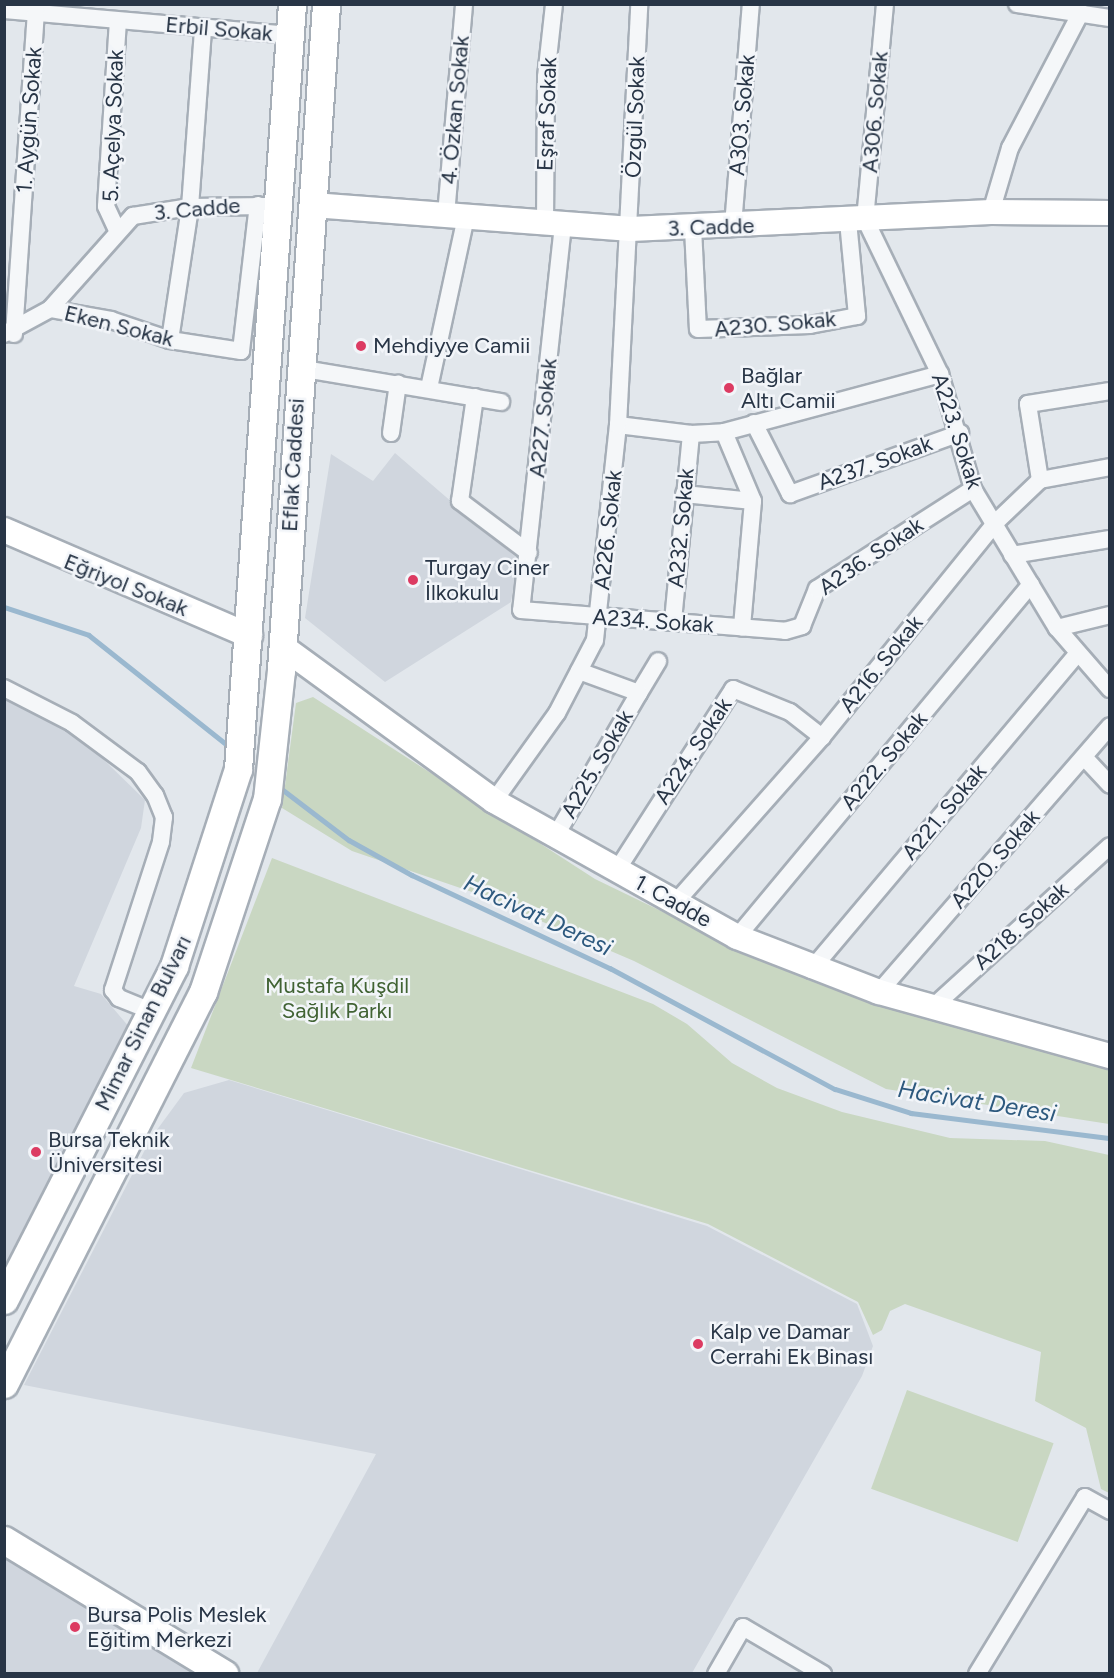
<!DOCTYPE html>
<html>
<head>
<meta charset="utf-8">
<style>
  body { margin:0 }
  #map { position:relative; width:1114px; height:1678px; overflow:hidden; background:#e2e7ec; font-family:Figtree,sans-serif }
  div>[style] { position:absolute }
  .built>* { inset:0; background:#d0d6de }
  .green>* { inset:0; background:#c9d7c2; transform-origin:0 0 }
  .stream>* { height:4.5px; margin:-2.25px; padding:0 2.25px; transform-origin:2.25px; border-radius:2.25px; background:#9ab8cf }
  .roads { filter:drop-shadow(2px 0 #a6aeb7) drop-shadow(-2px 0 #a6aeb7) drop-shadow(0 2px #a6aeb7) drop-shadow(0 -2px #a6aeb7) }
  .street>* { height:16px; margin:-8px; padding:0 8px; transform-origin:8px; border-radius:8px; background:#f5f7f9 }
  .secondary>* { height:24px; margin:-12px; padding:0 12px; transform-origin:12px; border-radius:12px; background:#fff }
  .primary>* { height:27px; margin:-13.5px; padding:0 13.5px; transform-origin:13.5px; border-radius:13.5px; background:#fff }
  .dots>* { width:16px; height:16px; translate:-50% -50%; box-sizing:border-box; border:3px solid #f2f5f9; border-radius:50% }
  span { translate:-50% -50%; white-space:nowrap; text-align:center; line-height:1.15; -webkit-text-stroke:5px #f2f5f9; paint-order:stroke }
  .street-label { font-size:22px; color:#283546 }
  .poi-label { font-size:22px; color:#283546 }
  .left { translate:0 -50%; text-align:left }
  .park-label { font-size:22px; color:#416334 }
  .water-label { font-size:24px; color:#2d597e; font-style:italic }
  .frame { position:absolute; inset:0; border:6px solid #283546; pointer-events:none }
</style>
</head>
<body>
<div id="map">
  <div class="built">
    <div style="clip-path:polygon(395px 453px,518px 559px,511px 602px,385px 682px,305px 618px,331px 454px,373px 481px)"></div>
    <div style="clip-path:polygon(5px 685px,102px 758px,145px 800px,141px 828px,74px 986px,101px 994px,130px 1028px,5px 1276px)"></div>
    <div style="clip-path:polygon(229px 1080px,707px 1226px,857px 1304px,873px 1346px,862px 1376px,692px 1673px,257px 1673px,376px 1454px,24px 1385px,151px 1138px,184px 1093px)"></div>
    <div style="clip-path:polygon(4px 1553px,224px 1673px,5px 1673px)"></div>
  </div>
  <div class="green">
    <div style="clip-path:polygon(313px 697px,595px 879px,758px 958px,904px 1009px,1109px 1067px,1109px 1124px,886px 1089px,634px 961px,475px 893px,352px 851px,282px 808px,296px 703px)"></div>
    <div style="clip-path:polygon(272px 858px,653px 1004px,687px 1024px,732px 1063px,777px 1088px,842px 1112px,950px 1138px,1045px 1141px,1109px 1155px,1109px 1493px,1101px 1489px,1086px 1428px,1035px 1401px,1041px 1352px,905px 1304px,890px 1311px,882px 1330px,873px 1335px,858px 1302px,708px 1224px,191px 1068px)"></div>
    <div style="left:907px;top:1390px;width:156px;height:105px;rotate:20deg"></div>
  </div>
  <div class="stream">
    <div style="left:4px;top:607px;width:89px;rotate:18.2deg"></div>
    <div style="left:89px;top:635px;width:180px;rotate:38.5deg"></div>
    <div style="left:278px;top:786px;width:89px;rotate:37.3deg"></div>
    <div style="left:349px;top:840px;width:72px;rotate:29.1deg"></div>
    <div style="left:412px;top:875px;width:219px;rotate:25.2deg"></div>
    <div style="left:610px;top:968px;width:255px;rotate:28.3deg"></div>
    <div style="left:835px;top:1089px;width:80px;rotate:17.5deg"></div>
    <div style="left:911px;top:1113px;width:201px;rotate:7.2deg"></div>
  </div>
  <div class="roads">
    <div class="street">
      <div style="left:885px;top:4px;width:216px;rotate:95.3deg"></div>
      <div style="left:865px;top:219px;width:172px;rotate:64.2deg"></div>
      <div style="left:940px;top:374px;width:120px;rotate:74deg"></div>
      <div style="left:973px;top:489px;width:162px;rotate:58.9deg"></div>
      <div style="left:1057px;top:628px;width:81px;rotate:49deg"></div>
      <div style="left:1017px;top:4px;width:94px;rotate:8.6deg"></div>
      <div style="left:4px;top:10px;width:288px;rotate:5deg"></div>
      <div style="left:991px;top:212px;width:67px;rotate:-73.5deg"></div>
      <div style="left:1010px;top:148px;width:153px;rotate:-62.4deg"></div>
      <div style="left:446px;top:215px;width:212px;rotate:-85.1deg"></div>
      <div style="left:545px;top:224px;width:147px;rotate:-89.6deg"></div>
      <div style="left:546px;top:77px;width:73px;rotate:-83.7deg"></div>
      <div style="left:563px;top:225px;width:387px;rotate:96.2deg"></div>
      <div style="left:521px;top:610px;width:265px;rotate:4.5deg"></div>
      <div style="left:785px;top:631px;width:18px;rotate:-16deg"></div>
      <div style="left:802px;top:626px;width:40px;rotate:-68deg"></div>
      <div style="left:817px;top:589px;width:185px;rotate:-32.7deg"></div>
      <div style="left:733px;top:226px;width:223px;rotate:-85.4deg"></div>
      <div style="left:693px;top:228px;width:101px;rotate:87.2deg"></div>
      <div style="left:698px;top:329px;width:112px;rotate:-2deg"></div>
      <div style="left:810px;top:325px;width:48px;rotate:-10.8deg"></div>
      <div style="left:857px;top:316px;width:96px;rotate:-95.4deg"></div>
      <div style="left:117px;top:230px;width:26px;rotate:-115deg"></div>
      <div style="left:106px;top:206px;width:185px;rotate:-86.3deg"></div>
      <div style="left:50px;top:309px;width:125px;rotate:-48.3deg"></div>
      <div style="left:133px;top:216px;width:58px;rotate:-9deg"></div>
      <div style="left:190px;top:207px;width:77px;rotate:-0.7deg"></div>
      <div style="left:4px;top:334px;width:52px;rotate:-28.5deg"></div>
      <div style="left:50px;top:309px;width:62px;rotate:10.2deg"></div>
      <div style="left:111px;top:320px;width:62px;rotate:18.7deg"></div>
      <div style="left:170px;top:340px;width:72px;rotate:8.8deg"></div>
      <div style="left:241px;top:351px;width:147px;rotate:-83.4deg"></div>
      <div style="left:14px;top:334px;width:322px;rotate:-86.1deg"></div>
      <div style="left:170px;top:340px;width:134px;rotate:-81.4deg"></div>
      <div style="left:190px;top:207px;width:179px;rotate:-85.8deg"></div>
      <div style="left:298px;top:368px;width:206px;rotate:9.5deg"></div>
      <div style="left:429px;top:388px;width:175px;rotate:-77.8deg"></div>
      <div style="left:475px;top:397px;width:105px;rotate:98.2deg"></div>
      <div style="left:460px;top:501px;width:86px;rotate:37deg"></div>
      <div style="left:754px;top:423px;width:80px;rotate:63.1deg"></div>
      <div style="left:790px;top:494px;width:181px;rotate:-19.7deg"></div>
      <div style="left:618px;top:425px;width:74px;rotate:7deg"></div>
      <div style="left:691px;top:434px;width:33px;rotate:-3deg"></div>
      <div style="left:724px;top:432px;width:224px;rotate:-15deg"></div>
      <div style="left:724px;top:432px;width:75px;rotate:67.2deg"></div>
      <div style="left:753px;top:501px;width:127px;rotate:95deg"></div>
      <div style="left:391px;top:433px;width:50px;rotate:-82deg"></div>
      <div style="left:1040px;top:480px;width:77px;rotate:-99deg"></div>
      <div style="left:1028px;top:404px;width:83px;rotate:-9deg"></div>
      <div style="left:684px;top:494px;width:69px;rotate:5.8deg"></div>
      <div style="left:1012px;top:555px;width:99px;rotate:-9.3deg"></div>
      <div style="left:673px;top:621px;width:188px;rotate:-84.5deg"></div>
      <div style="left:1057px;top:628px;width:55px;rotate:-13.8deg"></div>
      <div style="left:4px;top:688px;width:76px;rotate:27.2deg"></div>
      <div style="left:72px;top:723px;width:82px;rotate:36.6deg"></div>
      <div style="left:138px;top:772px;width:29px;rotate:54deg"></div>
      <div style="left:155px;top:795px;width:24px;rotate:68deg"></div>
      <div style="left:164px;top:817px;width:25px;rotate:97deg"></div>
      <div style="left:161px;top:842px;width:156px;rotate:108deg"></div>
      <div style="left:113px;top:990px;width:10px;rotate:53deg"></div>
      <div style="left:119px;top:998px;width:35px;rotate:22deg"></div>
      <div style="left:639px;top:693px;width:37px;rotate:-59deg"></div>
      <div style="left:1084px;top:757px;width:38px;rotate:47deg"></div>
      <div style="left:494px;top:801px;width:108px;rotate:-54.4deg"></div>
      <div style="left:557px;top:713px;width:82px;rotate:-62.5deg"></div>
      <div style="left:595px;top:640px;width:216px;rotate:-83.9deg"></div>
      <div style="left:618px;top:425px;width:422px;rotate:-87.1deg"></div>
      <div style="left:556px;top:835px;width:164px;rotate:-59.7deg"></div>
      <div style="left:639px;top:693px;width:64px;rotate:-159.9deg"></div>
      <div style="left:617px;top:870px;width:215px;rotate:-57.3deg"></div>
      <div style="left:733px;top:689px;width:61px;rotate:22deg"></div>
      <div style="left:790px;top:712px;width:41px;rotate:38deg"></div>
      <div style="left:676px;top:902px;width:220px;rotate:-48.5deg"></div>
      <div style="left:822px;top:737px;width:275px;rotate:-51deg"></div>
      <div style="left:995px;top:523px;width:62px;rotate:-43.7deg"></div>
      <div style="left:1040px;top:480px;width:71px;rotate:-10.5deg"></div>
      <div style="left:737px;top:937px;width:459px;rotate:-50.2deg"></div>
      <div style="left:811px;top:970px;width:412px;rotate:-49.9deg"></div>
      <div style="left:879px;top:992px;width:352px;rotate:-49deg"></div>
      <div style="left:933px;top:1007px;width:239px;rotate:-42.3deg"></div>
      <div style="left:716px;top:1674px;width:54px;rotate:-60.1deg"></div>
      <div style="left:743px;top:1627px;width:93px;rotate:30.4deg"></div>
      <div style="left:977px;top:1674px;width:207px;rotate:-58.6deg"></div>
      <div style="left:1085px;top:1497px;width:29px;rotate:29deg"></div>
    </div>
    <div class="secondary">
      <div style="left:313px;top:205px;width:319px;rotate:4.3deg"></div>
      <div style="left:631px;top:229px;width:360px;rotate:-2.7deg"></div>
      <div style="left:991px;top:212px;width:119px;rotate:0.5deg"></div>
      <div style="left:4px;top:530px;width:268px;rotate:23.3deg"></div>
      <div style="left:283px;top:647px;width:261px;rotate:36.1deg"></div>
      <div style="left:494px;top:801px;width:278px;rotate:29.2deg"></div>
      <div style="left:737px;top:937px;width:152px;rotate:21.2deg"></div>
      <div style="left:879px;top:992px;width:240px;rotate:15.5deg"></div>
    </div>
    <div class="primary">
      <div style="left:4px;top:1300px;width:375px;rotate:-63deg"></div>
      <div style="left:174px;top:966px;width:207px;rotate:-72deg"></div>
      <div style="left:238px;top:769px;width:767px;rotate:-85.96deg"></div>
      <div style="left:4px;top:1384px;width:440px;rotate:-63.1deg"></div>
      <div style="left:203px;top:992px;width:203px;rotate:-71.7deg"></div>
      <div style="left:267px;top:799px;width:130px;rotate:-83.8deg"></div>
      <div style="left:281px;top:670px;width:668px;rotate:-86.13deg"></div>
      <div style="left:4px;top:1540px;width:258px;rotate:31.3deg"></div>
    </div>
  </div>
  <div class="dots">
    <div style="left:361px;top:346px;background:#dc3b62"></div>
    <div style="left:729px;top:388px;background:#dc3b62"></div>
    <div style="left:413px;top:580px;background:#dc3b62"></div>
    <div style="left:36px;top:1152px;background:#dc3b62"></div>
    <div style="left:698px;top:1344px;background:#dc3b62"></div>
    <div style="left:75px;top:1627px;background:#dc3b62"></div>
  </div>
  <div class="street-label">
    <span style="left:219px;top:29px;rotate:5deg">Erbil Sokak</span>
    <span style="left:455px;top:110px;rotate:-85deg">4. Özkan Sokak</span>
    <span style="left:875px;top:112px;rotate:-85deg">A306. Sokak</span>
    <span style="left:547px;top:114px;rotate:-88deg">Eşraf Sokak</span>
    <span style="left:742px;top:115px;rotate:-85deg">A303. Sokak</span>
    <span style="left:635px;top:117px;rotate:-88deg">Özgül Sokak</span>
    <span style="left:29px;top:120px;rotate:-86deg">1. Aygün Sokak</span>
    <span style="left:113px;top:126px;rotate:-88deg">5. Açelya Sokak</span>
    <span style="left:197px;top:209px;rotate:-5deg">3. Cadde</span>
    <span style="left:711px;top:227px;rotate:-2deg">3. Cadde</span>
    <span style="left:775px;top:324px;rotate:-5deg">A230. Sokak</span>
    <span style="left:119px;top:326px;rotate:14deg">Eken Sokak</span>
    <span style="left:543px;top:418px;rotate:-84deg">A227. Sokak</span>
    <span style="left:957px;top:431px;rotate:72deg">A223. Sokak</span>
    <span style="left:875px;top:463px;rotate:-20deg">A237. Sokak</span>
    <span style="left:293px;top:465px;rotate:-87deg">Eflak Caddesi</span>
    <span style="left:681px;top:528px;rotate:-85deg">A232. Sokak</span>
    <span style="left:608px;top:530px;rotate:-84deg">A226. Sokak</span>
    <span style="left:871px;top:556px;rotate:-34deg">A236. Sokak</span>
    <span style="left:126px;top:585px;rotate:22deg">Eğriyol Sokak</span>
    <span style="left:653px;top:621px;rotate:4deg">A234. Sokak</span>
    <span style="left:881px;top:664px;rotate:-51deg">A216. Sokak</span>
    <span style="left:693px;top:751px;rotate:-57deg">A224. Sokak</span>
    <span style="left:884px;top:761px;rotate:-50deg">A222. Sokak</span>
    <span style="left:597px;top:764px;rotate:-60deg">A225. Sokak</span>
    <span style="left:944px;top:812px;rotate:-50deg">A221. Sokak</span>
    <span style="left:995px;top:859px;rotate:-49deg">A220. Sokak</span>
    <span style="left:673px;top:901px;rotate:29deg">1. Cadde</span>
    <span style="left:1021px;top:926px;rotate:-42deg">A218. Sokak</span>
    <span style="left:143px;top:1023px;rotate:-64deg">Mimar Sinan Bulvarı</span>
  </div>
  <div class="poi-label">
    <span class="left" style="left:373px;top:346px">Mehdiyye Camii</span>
    <span class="left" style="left:741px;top:388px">Bağlar<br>Altı Camii</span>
    <span class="left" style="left:425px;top:580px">Turgay Ciner<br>İlkokulu</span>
    <span class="left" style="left:48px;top:1152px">Bursa Teknik<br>Üniversitesi</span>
    <span class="left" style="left:710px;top:1344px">Kalp ve Damar<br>Cerrahi Ek Binası</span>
    <span class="left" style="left:87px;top:1627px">Bursa Polis Meslek<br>Eğitim Merkezi</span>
  </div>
  <div class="park-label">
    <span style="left:337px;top:998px">Mustafa Kuşdil<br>Sağlık Parkı</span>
  </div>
  <div class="water-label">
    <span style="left:538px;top:915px;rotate:25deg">Hacivat Deresi</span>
    <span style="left:977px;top:1101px;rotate:9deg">Hacivat Deresi</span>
  </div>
  <div class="frame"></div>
</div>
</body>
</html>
